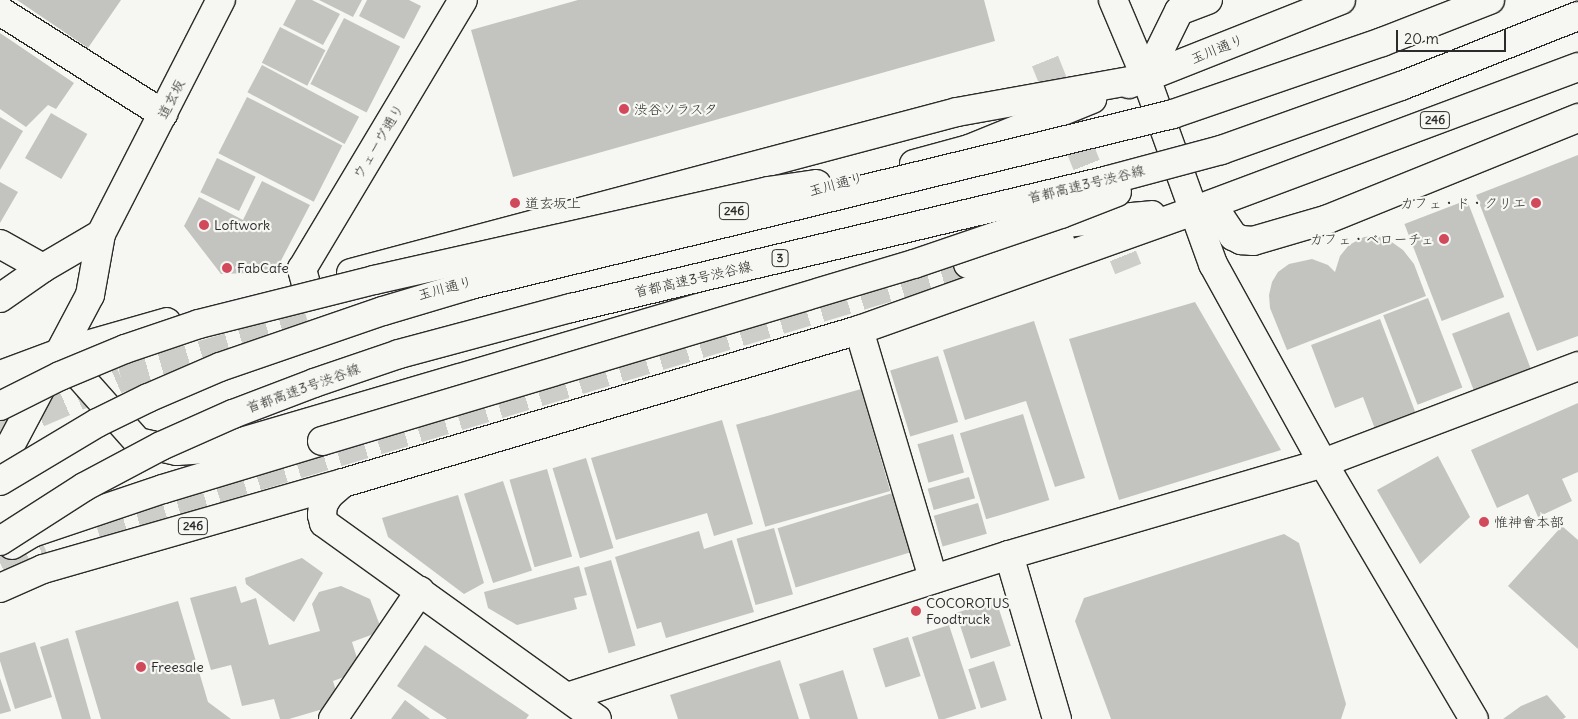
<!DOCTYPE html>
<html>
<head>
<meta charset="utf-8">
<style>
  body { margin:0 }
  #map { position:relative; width:1578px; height:719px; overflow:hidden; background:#f6f6f2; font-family:Delius,"Klee One",sans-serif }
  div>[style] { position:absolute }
  .building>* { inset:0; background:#c3c3c0; transform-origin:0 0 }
  .minor-tunnel>* { height:28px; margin-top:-14px; transform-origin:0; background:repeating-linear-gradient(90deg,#cdcdca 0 28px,transparent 0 42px) }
  .highway-tunnel>* { height:28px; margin-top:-14px; transform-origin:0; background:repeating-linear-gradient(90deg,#cdcdca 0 28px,transparent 0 42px) }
  .roads { filter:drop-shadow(1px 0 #2b2b2b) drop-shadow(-1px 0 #2b2b2b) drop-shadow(0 1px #2b2b2b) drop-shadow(0 -1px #2b2b2b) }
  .minor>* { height:28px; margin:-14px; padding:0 14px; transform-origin:14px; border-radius:14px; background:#f6f6f2 }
  .highway>* { height:28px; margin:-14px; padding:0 14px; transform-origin:14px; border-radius:14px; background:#f6f6f2 }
  .bridges { filter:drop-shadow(1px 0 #2b2b2b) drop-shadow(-1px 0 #2b2b2b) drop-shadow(0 1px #2b2b2b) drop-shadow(0 -1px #2b2b2b) }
  .highway-bridge>* { height:28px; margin:-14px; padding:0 14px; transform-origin:14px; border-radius:14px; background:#f6f6f2 }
  .dots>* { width:14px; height:14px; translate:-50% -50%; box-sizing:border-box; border:2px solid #f6f6f2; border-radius:50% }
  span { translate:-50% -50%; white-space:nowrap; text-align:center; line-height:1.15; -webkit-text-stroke:4.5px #f6f6f2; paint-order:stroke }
  .shield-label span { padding:1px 4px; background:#f6f6f2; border:1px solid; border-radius:4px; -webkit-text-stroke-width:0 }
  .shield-label { font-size:12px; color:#2b2b2b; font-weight:700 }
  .street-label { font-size:14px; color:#2b2b2b }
  .poi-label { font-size:14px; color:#2b2b2b }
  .left { translate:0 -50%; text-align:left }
  .right { translate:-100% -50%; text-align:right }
  .scale { position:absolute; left:1396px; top:30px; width:110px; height:22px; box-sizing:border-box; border:2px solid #2b2b2b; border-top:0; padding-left:6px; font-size:15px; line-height:18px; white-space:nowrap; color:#2b2b2b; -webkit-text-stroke:4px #f6f6f2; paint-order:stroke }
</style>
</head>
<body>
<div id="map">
  <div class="building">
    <div style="clip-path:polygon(17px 0,121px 0,88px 48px)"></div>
    <div style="clip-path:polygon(296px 0,312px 0,340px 14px,323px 45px,283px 25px)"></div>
    <div style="clip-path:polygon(319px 0,362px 0,353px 17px)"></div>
    <div style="clip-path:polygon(367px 0,409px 0,421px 6px,404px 39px,359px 16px)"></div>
    <div style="clip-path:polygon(578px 0,984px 0,995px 41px,513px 177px,471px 30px)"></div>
    <div style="left:344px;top:18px;width:63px;height:74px;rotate:27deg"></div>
    <div style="left:280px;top:27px;width:51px;height:40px;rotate:27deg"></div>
    <div style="clip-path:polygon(0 33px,74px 83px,56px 109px,48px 105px,26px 127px,0 109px)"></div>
    <div style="left:262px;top:65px;width:110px;height:31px;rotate:28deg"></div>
    <div style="left:247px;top:97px;width:107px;height:63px;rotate:27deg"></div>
    <div style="left:51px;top:113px;width:42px;height:52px;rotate:30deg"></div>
    <div style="clip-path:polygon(0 117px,23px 131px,0 170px)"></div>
    <div style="clip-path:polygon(1578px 155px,1578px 336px,1537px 351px,1476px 195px)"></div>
    <div style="left:217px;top:158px;width:43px;height:38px;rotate:26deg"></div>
    <div style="clip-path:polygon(262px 181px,310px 205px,275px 272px,221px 274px,184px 226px,199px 197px,243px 220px)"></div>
    <div style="clip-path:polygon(0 182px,18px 192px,0 223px)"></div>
    <div style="left:1467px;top:200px;width:104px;height:67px;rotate:69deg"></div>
    <div style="clip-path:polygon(1374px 236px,1386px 238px,1403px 250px,1414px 264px,1426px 296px,1287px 350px,1270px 308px,1269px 295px,1272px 282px,1278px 272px,1289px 264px,1312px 259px,1328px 265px,1335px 272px,1340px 256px,1349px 245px,1364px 237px)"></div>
    <div style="left:1428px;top:298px;width:96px;height:48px;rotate:69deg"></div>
    <div style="clip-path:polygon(1195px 302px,1281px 450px,1119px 500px,1069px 339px)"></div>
    <div style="left:1509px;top:312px;width:64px;height:61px;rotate:69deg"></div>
    <div style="clip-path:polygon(1380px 319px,1416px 414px,1375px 429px,1363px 397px,1335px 408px,1311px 345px)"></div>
    <div style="clip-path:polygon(1034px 321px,1085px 478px,1055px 487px,1026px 401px,965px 420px,943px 350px)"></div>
    <div style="left:938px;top:356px;width:69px;height:50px;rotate:73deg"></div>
    <div style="left:861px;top:389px;width:106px;height:130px;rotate:74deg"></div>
    <div style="clip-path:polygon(1578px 403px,1578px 472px,1562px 479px,1572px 501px,1538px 517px,1528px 494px,1497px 508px,1471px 450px)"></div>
    <div style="left:1023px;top:414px;width:90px;height:66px;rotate:73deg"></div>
    <div style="clip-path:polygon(722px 420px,753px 524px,714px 536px,707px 513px,616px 540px,591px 458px)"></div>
    <div style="left:953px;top:434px;width:40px;height:37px;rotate:74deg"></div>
    <div style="clip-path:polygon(1438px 456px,1470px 517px,1420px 564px,1377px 490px)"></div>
    <div style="left:586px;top:458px;width:94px;height:35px;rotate:73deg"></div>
    <div style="left:547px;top:469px;width:91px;height:39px;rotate:74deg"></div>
    <div style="left:969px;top:477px;width:22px;height:43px;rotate:74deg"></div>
    <div style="left:503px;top:481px;width:94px;height:41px;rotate:72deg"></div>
    <div style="left:899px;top:491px;width:62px;height:127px;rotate:73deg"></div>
    <div style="clip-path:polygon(458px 495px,484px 583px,464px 594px,388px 537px,382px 518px)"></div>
    <div style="left:978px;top:503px;width:32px;height:46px;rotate:74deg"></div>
    <div style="clip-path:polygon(1562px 526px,1578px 540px,1578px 649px,1508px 586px)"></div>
    <div style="left:774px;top:528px;width:69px;height:39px;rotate:74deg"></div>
    <div style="clip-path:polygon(699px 531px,704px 549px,732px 540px,754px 612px,666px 638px,661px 622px,637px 629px,615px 557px)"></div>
    <div style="clip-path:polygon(1284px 534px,1299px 543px,1346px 704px,1341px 719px,1111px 719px,1075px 621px,1084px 598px)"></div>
    <div style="clip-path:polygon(302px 558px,323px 573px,294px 622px,246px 584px,245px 578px)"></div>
    <div style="left:611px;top:560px;width:89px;height:28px;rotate:74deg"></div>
    <div style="clip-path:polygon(579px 566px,587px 595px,574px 598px,577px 609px,517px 625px,488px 608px,484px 592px)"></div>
    <div style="clip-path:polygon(236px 586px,241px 603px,256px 598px,269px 645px,320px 631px,312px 604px,319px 592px,341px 586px,370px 599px,382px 631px,352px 642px,361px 671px,333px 681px,340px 704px,289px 719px,280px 719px,274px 699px,242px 706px,231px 665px,211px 670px,190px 598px)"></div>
    <div style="left:996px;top:600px;width:48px;height:42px;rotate:72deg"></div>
    <div style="clip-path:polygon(178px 601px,208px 702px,231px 719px,101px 719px,75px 631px)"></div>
    <div style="left:949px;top:625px;width:88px;height:39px;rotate:72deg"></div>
    <div style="left:908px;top:637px;width:41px;height:37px;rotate:72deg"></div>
    <div style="clip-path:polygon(68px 638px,91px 719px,62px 719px,40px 647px)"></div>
    <div style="clip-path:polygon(35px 642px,52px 697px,15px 709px,0 661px,0 653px)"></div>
    <div style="clip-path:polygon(425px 645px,529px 715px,526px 719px,447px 719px,397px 686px)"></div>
    <div style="clip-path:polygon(780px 660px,799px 719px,678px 719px,670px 695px)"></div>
    <div style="left:994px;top:661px;width:41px;height:27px;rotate:72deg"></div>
    <div style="clip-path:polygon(843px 670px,858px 719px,810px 719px,799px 684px)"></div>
    <div style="clip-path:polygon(0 678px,11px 711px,0 714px)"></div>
    <div style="clip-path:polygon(1547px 695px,1566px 717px,1563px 719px,1503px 719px,1521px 706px)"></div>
    <div style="clip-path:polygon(405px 700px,430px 719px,391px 719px)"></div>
  </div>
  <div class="minor-tunnel">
    <div style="left:1045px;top:61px;width:224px;rotate:68.2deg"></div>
  </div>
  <div class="highway-tunnel">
    <div style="left:0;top:430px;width:132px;rotate:-23.3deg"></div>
    <div style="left:121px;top:378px;width:195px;rotate:-16.1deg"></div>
    <div style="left:96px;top:525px;width:910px;rotate:-16.66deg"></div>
    <div style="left:0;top:563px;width:47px;rotate:-24.9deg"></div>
  </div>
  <div class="roads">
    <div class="minor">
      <div style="left:1113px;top:0;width:85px;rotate:67.1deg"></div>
      <div style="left:1146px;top:78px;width:198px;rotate:70.2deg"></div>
      <div style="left:1213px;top:264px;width:227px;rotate:61.1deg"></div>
      <div style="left:1323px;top:463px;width:297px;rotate:59.5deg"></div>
      <div style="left:0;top:11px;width:193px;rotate:32.3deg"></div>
      <div style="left:1146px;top:78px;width:75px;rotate:-63.8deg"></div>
      <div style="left:1179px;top:11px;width:31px;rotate:-21deg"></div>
      <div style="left:1193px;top:211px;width:18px"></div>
      <div style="left:1211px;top:211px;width:12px;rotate:35deg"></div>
      <div style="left:1221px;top:218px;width:22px;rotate:56deg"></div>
      <div style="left:1233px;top:236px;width:9px;rotate:27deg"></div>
      <div style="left:1241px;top:240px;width:12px;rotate:5deg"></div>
      <div style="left:1253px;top:241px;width:78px;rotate:-16.3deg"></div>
      <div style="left:1328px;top:219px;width:270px;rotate:-22deg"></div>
      <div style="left:0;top:244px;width:49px;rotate:29.2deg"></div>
      <div style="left:306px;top:284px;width:16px;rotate:-105deg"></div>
      <div style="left:302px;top:269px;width:313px;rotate:-59.1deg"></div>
      <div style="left:0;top:298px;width:52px;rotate:-34.9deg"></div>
      <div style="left:43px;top:268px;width:67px;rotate:-30.4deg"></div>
      <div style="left:859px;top:330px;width:260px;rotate:73.4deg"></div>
      <div style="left:0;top:465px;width:192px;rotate:-62.1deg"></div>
      <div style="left:90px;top:295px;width:62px;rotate:-79.8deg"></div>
      <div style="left:101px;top:234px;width:263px;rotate:-62.9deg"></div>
      <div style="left:343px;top:483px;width:18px;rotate:139deg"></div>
      <div style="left:329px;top:495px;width:12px;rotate:121deg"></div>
      <div style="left:323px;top:505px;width:10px;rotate:96deg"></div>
      <div style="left:322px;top:515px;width:8px;rotate:76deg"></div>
      <div style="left:324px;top:523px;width:336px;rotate:35.7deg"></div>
      <div style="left:1009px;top:555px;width:171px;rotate:73.7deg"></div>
      <div style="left:567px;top:697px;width:464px;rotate:-17.8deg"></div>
      <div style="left:1009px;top:555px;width:327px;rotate:-16.3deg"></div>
      <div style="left:1323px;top:463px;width:273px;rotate:-20.8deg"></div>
      <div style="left:333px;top:719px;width:155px;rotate:-55.8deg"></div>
    </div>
    <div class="highway">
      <div style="left:1129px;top:84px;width:228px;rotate:-21.6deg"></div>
      <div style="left:914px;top:164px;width:57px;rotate:-15.3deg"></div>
      <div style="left:969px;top:149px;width:133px;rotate:-22.1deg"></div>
      <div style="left:1043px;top:225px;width:109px;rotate:-5.2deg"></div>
      <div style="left:968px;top:264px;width:95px;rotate:-13.4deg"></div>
      <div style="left:351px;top:273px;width:627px;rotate:-14.88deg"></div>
      <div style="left:957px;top:112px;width:192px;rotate:-10.2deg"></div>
      <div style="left:59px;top:353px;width:119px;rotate:48.4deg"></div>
      <div style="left:138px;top:442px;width:40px;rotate:13deg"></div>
      <div style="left:177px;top:451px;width:44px;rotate:-3.9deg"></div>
      <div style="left:221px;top:448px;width:764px;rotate:-16.35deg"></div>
      <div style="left:954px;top:233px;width:49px;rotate:-4.7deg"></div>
      <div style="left:0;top:375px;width:63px;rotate:-20.4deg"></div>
      <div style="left:59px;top:353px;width:112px;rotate:-16deg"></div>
      <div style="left:12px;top:545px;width:23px;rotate:-31deg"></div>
      <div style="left:32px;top:533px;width:138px;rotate:-18.6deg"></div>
      <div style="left:163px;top:489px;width:166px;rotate:-16.8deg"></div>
      <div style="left:0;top:588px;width:47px;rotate:-23.8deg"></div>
      <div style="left:43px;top:569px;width:312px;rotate:-16deg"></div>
      <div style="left:343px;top:483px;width:538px;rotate:-16.52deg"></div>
      <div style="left:859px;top:330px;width:355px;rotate:-19.6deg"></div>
      <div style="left:1193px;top:211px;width:411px;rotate:-20.5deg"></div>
    </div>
  </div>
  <div class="bridges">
    <div class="highway-bridge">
      <div style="left:0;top:406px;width:67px;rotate:-26.6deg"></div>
      <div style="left:60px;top:376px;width:70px;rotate:-22.6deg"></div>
      <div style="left:125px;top:349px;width:78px;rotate:-18.7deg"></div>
      <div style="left:199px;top:324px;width:180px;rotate:-14.1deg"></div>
      <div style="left:374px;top:280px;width:404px;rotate:-12.7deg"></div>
      <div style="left:768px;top:191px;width:49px;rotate:-8.3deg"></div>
      <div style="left:322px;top:441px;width:618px;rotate:-16.65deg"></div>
      <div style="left:914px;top:264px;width:155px;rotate:-18.8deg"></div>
      <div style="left:1061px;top:214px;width:60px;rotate:-21.4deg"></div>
      <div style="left:0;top:481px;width:113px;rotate:-30.9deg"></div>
      <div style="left:97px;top:423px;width:57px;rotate:-26.1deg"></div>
      <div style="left:148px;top:398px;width:78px;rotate:-23.3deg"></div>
      <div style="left:220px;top:367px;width:172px;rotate:-19deg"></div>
      <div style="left:383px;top:311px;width:91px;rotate:-16.6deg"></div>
      <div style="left:470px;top:285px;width:723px;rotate:-13.67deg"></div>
      <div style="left:1173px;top:114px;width:221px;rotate:-19deg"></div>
      <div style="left:1382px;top:42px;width:116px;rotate:-21.3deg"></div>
      <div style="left:0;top:541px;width:100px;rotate:-32.7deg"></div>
      <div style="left:84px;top:487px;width:87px;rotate:-28deg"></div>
      <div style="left:161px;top:446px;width:79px;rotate:-24deg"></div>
      <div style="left:233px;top:414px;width:87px;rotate:-20.9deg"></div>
      <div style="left:314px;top:383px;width:90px;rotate:-18.8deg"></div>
      <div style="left:399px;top:354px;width:178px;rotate:-15deg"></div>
      <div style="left:571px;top:308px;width:553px;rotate:-13.38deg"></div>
      <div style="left:1109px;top:180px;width:116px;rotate:-15deg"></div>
      <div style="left:1221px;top:150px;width:191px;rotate:-19.6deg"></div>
      <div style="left:1401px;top:86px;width:190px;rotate:-21.6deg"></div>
    </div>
  </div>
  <div class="dots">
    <div style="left:624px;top:109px;background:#d1495b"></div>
    <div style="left:515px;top:203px;background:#d1495b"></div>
    <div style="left:1536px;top:203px;background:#d1495b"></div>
    <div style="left:204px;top:225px;background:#d1495b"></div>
    <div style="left:1444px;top:239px;background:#d1495b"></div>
    <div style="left:227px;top:268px;background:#d1495b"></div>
    <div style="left:1484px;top:522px;background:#d1495b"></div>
    <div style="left:916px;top:611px;background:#d1495b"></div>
    <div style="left:141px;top:667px;background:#d1495b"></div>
  </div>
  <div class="shield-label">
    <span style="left:1435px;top:120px">246</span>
    <span style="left:734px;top:211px">246</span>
    <span style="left:780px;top:258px">3</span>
    <span style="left:193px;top:526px">246</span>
  </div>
  <div class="street-label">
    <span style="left:1217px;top:49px;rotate:-22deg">玉川通り</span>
    <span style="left:171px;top:99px;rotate:-63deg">道玄坂</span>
    <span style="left:378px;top:141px;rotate:-59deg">ウェーヴ通り</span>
    <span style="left:836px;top:184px;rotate:-15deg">玉川通り</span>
    <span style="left:1086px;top:184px;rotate:-14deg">首都高速3号渋谷線</span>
    <span style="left:693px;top:279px;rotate:-13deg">首都高速3号渋谷線</span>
    <span style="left:445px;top:288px;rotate:-15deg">玉川通り</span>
    <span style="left:303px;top:388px;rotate:-20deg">首都高速3号渋谷線</span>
  </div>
  <div class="poi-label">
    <span class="left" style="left:634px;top:109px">渋谷ソラスタ</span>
    <span class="left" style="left:525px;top:203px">道玄坂上</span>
    <span class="right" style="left:1526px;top:203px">カフェ・ド・クリエ</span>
    <span class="left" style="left:214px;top:225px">Loftwork</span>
    <span class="right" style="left:1434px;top:239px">カフェ・ベローチェ</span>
    <span class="left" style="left:237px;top:268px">FabCafe</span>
    <span class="left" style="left:1494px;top:522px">惟神會本部</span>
    <span class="left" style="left:926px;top:611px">COCOROTUS<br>Foodtruck</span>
    <span class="left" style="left:151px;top:667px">Freesale</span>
  </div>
  <div class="scale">20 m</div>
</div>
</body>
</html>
